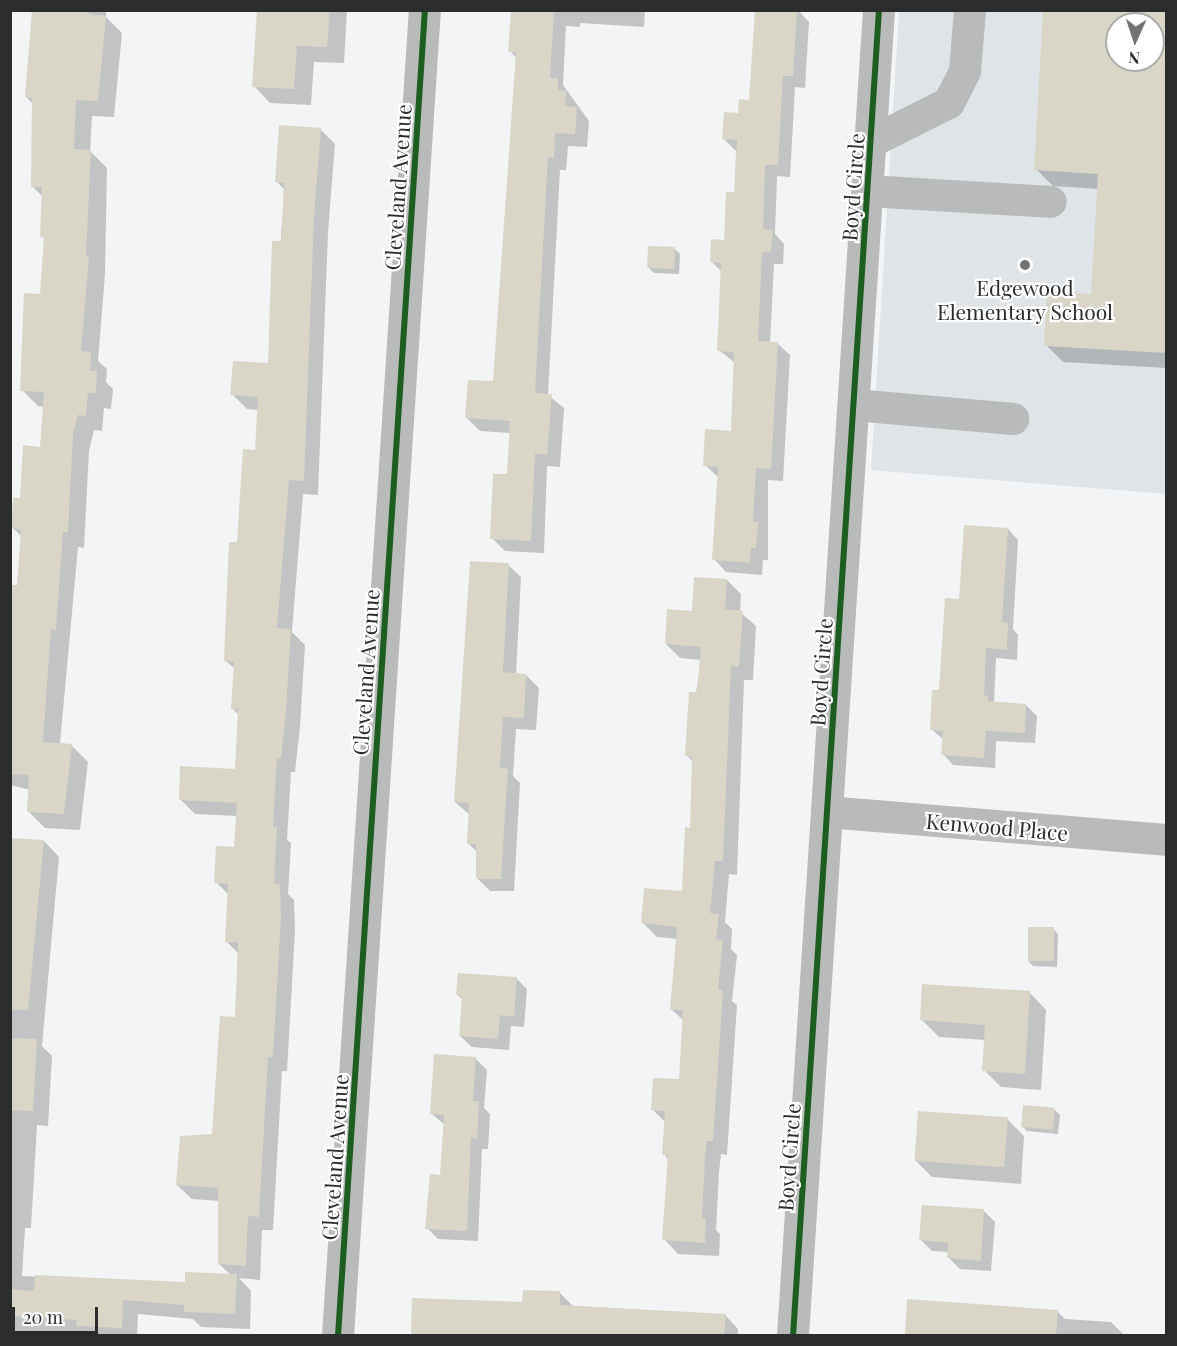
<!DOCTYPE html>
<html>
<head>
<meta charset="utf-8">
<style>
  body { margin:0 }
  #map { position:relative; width:1177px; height:1346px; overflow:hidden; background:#f2f4f6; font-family:"Playfair Display",serif }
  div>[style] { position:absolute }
  .built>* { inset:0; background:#dee4e8 }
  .shadow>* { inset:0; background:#0003 }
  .building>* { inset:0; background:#dad6c7; transform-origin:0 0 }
  .minor>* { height:32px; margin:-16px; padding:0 16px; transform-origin:16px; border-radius:16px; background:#b9baba }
  .cycleway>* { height:6px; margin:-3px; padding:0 3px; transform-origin:3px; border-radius:3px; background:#1b5e20 }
  .dots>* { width:16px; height:16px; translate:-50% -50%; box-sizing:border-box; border:3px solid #fff; border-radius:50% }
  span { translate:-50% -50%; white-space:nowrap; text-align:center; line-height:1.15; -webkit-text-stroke:4.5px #fff; paint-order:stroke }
  .street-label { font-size:21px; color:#2b2c2d }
  .poi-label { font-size:21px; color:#2b2c2d }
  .frame { position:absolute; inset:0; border:12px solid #2b2c2d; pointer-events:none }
  .north { position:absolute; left:1105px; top:12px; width:60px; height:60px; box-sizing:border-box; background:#fff; border:2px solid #aaabab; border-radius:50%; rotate:183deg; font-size:16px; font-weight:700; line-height:24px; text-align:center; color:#2b2c2d }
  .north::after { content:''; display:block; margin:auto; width:21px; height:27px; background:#717273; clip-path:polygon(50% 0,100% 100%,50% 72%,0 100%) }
  .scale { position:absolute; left:12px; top:1307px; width:86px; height:27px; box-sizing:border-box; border:3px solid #2b2c2d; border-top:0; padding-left:8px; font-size:18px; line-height:21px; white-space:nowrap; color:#2b2c2d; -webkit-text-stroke:4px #fff; paint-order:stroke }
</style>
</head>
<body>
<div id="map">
  <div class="built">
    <div style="clip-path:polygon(evenodd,899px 11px,1166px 11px,1166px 494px,871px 470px,899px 11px,1117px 24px,1153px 24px,1153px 60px,1117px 60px,1117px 24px)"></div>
  </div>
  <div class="shadow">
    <div style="clip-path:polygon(34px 10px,106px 10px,106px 17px,122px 33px,114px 117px,92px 116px,90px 151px,107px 168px,105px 274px,98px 361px,107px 369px,106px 382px,113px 389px,111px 409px,104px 408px,102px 431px,94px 430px,89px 451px,84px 548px,78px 547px,60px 743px,71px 745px,88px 762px,80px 830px,45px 828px,28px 811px,30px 790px,10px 785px,10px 586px,18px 587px,22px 537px,13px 528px,41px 448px,44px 407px,38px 406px,22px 390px,41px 296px,45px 240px,42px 236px,43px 197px,32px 186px,33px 104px,26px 97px)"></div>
    <div style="clip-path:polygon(258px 10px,347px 10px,344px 63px,314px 62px,311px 105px,270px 103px,254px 86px)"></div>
    <div style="clip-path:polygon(512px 10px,645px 10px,644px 27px,580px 23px,580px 27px,566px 26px,563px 85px,589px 121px,587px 147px,568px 146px,566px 170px,560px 170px,548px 395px,564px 408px,560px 467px,547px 466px,544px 553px,505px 551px,492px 538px,508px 476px,511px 433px,480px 431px,467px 418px,494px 383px,517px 59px,510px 51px)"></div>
    <div style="clip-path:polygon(756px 10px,798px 10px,809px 22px,805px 88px,795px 87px,790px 177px,777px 176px,775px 234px,784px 244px,783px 264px,774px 264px,770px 343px,777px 343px,790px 355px,783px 481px,768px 480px,768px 560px,763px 560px,762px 575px,726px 572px,714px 559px,719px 478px,705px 465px,732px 432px,735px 363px,719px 350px,722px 272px,712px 262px,725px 242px,735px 194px,736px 151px,724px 139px,751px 101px)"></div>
    <div style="clip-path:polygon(evenodd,1045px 10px,1166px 10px,1166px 368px,1063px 362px,1046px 345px,1093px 295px,1099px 189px,1053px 186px,1036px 169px,1045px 10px,1117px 24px,1153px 24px,1153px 60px,1117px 60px,1117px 24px)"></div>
    <div style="clip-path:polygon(320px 129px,335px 144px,328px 232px,318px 495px,303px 494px,292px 632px,305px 645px,300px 727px,295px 772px,291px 772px,287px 840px,291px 843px,288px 894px,294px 900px,295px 931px,287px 1071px,282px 1071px,273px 1230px,262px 1230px,260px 1280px,239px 1278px,251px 1291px,250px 1329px,201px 1327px,193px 1319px,138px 1314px,137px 1336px,34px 1331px,34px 1336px,10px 1336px,10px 840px,44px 841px,59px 857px,42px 1046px,52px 1056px,48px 1126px,37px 1125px,31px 1228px,25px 1228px,22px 1276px,186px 1284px,231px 1275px,219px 1264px,220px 1201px,192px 1199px,177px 1185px,214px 1136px,236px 1019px,239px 954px,226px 941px,229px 895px,216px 882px,236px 849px,237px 816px,195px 814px,180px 799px,237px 771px,239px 715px,233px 709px,235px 669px,226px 661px,239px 544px,257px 451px,259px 410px,247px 409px,232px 394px,270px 364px,285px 190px,277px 182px)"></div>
    <div style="clip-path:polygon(675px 249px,680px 254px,679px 274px,654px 273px,649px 268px)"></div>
    <div style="clip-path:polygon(1008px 529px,1018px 540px,1013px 629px,1018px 635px,1017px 660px,996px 658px,994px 703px,1026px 705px,1037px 716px,1035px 743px,996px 741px,995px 768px,953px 765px,943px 754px,944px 740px,931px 729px,960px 601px)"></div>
    <div style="clip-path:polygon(508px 565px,521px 577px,516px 675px,526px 675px,539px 688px,536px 730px,516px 729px,513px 776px,520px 783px,514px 891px,490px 891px,477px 878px,478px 853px,468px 843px,470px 815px,455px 802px)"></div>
    <div style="clip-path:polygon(727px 580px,741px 594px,740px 612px,756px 626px,753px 680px,744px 680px,737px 875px,729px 874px,725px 922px,732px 929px,731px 949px,737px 955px,732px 1001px,737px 1005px,727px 1155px,721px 1154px,719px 1173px,716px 1230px,720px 1234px,719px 1256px,678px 1254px,664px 1239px,669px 1160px,664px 1154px,666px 1123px,653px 1110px,681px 1081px,684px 1021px,671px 1009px,678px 939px,657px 937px,643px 923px,683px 893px,691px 829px,693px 762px,687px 755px,701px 660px,680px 658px,666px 644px)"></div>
    <div style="clip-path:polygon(1053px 929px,1058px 934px,1057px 967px,1033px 966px,1028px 961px)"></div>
    <div style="clip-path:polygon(516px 978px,527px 989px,524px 1027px,511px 1026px,509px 1050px,472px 1047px,460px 1036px,463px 1000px,458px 995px)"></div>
    <div style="clip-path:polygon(1030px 993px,1046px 1010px,1041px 1090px,1001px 1087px,984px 1070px,986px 1040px,939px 1037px,922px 1020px)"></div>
    <div style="clip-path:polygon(475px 1058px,487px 1070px,484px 1108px,490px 1114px,488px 1149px,482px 1149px,478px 1241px,438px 1239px,427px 1228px,441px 1176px,445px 1125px,432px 1114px)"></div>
    <div style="clip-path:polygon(1055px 1110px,1060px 1115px,1058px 1134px,1027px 1131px,1022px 1126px)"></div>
    <div style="clip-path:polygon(1007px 1119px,1024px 1136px,1021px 1184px,932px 1177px,915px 1160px)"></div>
    <div style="clip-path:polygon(984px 1211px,995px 1222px,991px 1271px,960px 1269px,949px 1258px,949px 1252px,932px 1251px,921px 1240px)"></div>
    <div style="clip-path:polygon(560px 1293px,573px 1306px,725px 1315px,738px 1329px,738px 1336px,412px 1336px,414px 1299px,524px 1304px)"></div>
    <div style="clip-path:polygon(1057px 1311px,1065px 1319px,1111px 1322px,1125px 1336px,907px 1334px)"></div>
  </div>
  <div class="building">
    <div style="clip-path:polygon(32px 10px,89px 10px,89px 14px,106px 16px,98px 101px,76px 100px,74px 149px,91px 150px,86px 256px,89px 256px,81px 351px,91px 352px,90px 371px,97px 371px,96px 393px,88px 393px,86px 416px,78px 415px,73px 434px,68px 532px,63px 532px,56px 630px,51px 629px,43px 742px,72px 744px,64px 814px,27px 812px,29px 775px,10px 774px,10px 585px,17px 585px,21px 529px,11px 528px,13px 498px,20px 498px,23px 445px,40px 447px,44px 392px,20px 391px,24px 293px,40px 294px,44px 237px,40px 237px,42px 187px,31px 187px,32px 98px,25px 97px)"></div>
    <div style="clip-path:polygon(257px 10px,330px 10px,327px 47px,297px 46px,294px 89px,252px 87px)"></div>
    <div style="clip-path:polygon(511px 10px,554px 10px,550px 78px,558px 78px,558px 90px,566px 91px,565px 106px,577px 107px,575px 134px,555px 133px,554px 158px,548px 157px,535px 393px,552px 394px,547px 455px,535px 454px,531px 541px,490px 539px,493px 474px,507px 474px,510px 421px,465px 418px,468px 380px,493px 381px,516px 52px,508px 52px)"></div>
    <div style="clip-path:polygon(755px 10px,797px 10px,793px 76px,783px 76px,778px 165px,765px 165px,763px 229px,773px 230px,771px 252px,762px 252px,758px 341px,778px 342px,771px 469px,756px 468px,753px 522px,758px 522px,756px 548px,751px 548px,750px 563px,712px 560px,718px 467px,703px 466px,705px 429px,731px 431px,734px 352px,717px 351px,721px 263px,710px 262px,711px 239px,724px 240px,726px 192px,734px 192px,737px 140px,722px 139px,724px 112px,738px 113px,739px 99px,749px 100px)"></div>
    <div style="clip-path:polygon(evenodd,1043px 10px,1167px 10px,1167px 353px,1044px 346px,1047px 292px,1091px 294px,1098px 174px,1034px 170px,1043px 10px,1117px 24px,1153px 24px,1153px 60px,1117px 60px,1117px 24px)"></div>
    <div style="clip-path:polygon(279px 125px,321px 128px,314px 217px,304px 481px,289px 480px,277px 628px,291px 629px,286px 712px,281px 758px,277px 758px,273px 827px,277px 827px,274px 883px,280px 884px,281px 916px,273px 1057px,268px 1057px,259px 1217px,248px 1216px,246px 1266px,218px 1264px,218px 1188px,176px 1185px,180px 1136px,212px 1134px,220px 1016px,235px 1017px,238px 942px,225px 942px,228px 884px,214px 883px,216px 846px,234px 847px,237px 803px,179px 800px,180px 766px,235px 769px,238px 709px,231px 709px,234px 662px,224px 661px,229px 542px,237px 542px,243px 449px,255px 450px,258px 397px,230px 395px,233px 361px,268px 363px,272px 241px,281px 241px,284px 183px,275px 182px)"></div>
    <div style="left:648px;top:246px;width:27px;height:22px;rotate:2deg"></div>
    <div style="clip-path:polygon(964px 525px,1008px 528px,1002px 622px,1008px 623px,1007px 650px,986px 648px,984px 695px,988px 696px,988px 701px,1026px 704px,1025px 733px,986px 731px,984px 758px,941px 755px,943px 731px,930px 730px,932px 690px,939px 690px,945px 598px,959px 599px)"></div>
    <div style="clip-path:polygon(470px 561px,509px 563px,503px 672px,526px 674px,524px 718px,503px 717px,500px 768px,508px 769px,501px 879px,476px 879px,476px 844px,467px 844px,469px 803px,454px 802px)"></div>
    <div style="clip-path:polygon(694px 577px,727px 579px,725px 609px,743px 611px,739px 667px,731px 666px,723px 861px,715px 861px,710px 913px,719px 914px,716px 939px,723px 940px,718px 989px,723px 990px,713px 1141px,707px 1141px,705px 1158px,702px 1218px,706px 1219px,705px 1243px,662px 1240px,668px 1155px,662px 1155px,665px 1111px,651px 1110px,653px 1078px,679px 1079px,683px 1010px,670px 1010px,677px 927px,641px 923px,644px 888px,682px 891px,685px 827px,690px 828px,692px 757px,685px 756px,689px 692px,697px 692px,701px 647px,665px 644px,667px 609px,692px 611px)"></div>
    <div style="clip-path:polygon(10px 838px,44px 840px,28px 1010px,10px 1010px)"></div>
    <div style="left:1028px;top:927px;width:26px;height:34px"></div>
    <div style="clip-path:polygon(458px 973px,517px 977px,514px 1017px,500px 1015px,498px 1039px,459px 1036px,462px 996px,456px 995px)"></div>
    <div style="clip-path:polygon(922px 984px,1030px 991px,1025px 1074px,982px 1071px,985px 1025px,920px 1020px)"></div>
    <div style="clip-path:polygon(10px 1038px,37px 1039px,33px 1111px,10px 1110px)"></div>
    <div style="clip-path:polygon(434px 1054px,476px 1057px,473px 1101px,479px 1101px,477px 1139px,471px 1138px,467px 1231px,425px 1229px,430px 1174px,440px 1175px,444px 1115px,430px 1114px)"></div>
    <div style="left:1023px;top:1105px;width:32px;height:22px;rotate:5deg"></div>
    <div style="left:918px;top:1111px;width:90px;height:50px;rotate:4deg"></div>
    <div style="clip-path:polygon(922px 1205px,984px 1209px,981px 1261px,947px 1258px,948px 1243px,919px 1240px)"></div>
    <div style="clip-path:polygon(185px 1272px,237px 1274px,235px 1314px,184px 1312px,184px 1305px,123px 1300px,122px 1328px,76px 1326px,77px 1320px,10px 1316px,10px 1289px,34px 1291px,35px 1275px,185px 1282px)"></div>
    <div style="clip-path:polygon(523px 1290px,560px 1291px,560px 1305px,726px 1314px,724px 1335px,411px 1335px,412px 1298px,522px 1302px)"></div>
    <div style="clip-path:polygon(907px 1299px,1058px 1310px,1056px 1335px,905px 1334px)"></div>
  </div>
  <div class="minor">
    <div style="left:871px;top:142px;width:87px;rotate:-26.6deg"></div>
    <div style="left:949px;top:103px;width:36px;rotate:-63deg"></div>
    <div style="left:965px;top:71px;width:61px;rotate:-85.3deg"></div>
    <div style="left:868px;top:191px;width:183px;rotate:3.4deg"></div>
    <div style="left:854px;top:405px;width:160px;rotate:5deg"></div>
    <div style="left:827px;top:812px;width:340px;rotate:4.7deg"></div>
    <div style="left:338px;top:1336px;width:1329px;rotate:-86.25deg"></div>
    <div style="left:793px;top:1336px;width:1329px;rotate:-86.29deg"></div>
  </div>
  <div class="cycleway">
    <div style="left:338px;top:1336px;width:1329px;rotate:-86.25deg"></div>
    <div style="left:793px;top:1336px;width:1329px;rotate:-86.29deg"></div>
  </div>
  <div class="dots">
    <div style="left:1025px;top:265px;background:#717273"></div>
  </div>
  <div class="street-label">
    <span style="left:397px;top:187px;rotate:-86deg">Cleveland Avenue</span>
    <span style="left:852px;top:187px;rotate:-86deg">Boyd Circle</span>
    <span style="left:365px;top:672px;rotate:-86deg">Cleveland Avenue</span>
    <span style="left:820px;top:672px;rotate:-86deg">Boyd Circle</span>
    <span style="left:997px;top:826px;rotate:5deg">Kenwood Place</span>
    <span style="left:334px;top:1157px;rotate:-86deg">Cleveland Avenue</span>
    <span style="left:788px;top:1157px;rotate:-86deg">Boyd Circle</span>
  </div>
  <div class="poi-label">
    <span style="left:1025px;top:299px">Edgewood<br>Elementary School</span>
  </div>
  <div class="frame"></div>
  <div class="north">N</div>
  <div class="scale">20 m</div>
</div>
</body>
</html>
